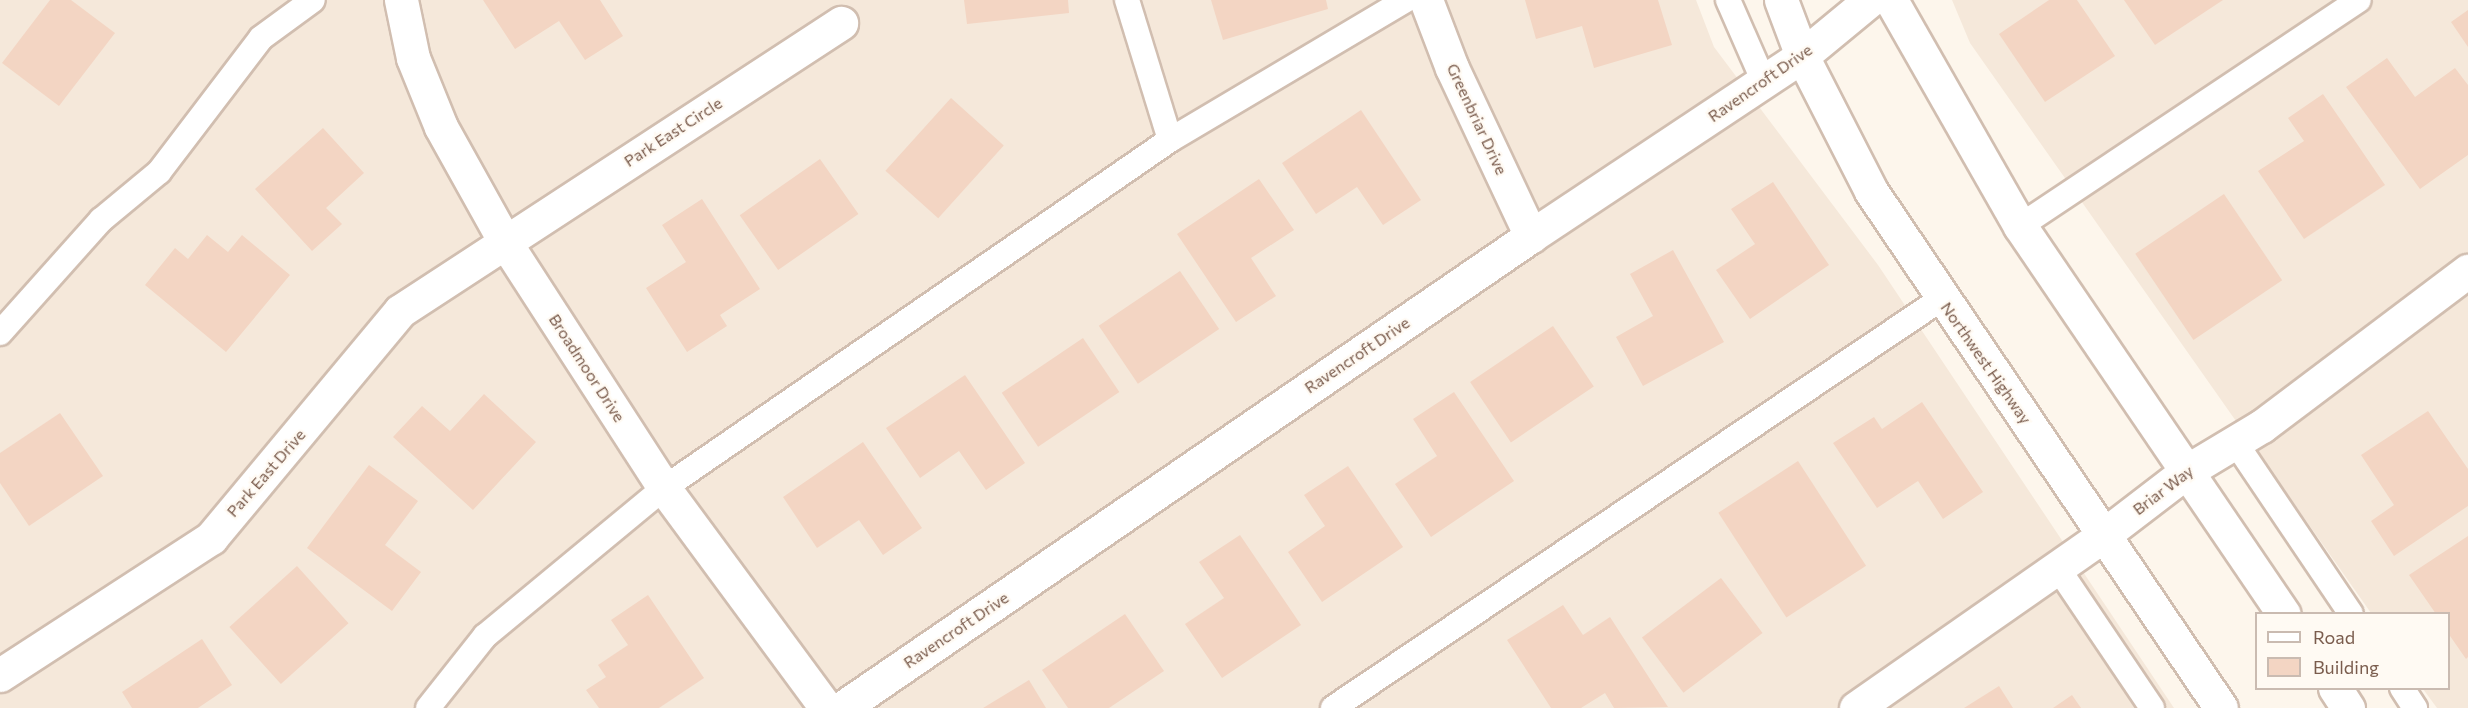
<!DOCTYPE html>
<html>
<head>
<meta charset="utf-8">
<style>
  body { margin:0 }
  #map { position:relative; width:2468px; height:708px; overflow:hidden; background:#fdf6ec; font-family:Commissioner,sans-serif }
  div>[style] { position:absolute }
  .residential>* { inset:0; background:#f5e8da }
  .building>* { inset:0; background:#f3d5c3; transform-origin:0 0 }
  .roads { filter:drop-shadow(2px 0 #d1beb0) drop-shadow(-2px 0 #d1beb0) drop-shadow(0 2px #d1beb0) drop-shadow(0 -2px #d1beb0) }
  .lane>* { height:24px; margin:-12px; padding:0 12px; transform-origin:12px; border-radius:12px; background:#fff }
  .street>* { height:33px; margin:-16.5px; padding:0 16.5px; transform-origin:16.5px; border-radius:16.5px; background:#fff }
  .secondary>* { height:33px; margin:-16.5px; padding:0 16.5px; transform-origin:16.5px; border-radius:16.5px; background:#fff }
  span { translate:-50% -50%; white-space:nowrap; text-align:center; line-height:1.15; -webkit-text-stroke:4.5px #fffaf3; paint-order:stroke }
  .street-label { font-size:16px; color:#7a5c4d }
  .legend { position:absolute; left:2255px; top:612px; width:195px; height:78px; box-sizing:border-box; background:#fffaf3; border:2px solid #cabbb1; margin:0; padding:8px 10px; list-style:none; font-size:18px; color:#7a5c4d }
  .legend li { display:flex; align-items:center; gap:12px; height:30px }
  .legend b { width:30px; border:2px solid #cabbb1 }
</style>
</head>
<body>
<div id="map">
  <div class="residential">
    <div style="clip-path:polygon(0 0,1696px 0,1714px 47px,1878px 265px,2174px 708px,0 708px)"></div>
    <div style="clip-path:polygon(1952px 0,2468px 0,2468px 708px,2437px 708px,2423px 689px,2448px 688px,2448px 614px,2371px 613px,1970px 43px)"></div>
  </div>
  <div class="building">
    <div style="clip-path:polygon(50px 0,71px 0,115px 33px,59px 106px,2px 63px)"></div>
    <div style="clip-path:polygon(483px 0,600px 0,623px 36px,585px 60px,559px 21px,515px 49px)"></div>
    <div style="clip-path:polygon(964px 0,1068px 0,1069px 13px,967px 24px)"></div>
    <div style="clip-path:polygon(1211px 0,1326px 0,1328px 9px,1223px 40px)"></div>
    <div style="clip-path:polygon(1525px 0,1658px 0,1672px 45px,1594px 68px,1582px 26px,1536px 39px)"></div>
    <div style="clip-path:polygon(2049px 0,2077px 0,2115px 56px,2045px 102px,1999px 34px)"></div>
    <div style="clip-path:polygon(2124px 0,2223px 0,2155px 45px)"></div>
    <div style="clip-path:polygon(2468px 10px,2468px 47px,2451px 22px)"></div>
    <div style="clip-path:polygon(2387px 58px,2415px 97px,2455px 68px,2468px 85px,2468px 155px,2420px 189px,2346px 87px)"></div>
    <div style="clip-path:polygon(2323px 94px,2385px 185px,2304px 239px,2258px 171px,2304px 141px,2288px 118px)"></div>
    <div style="left:951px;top:98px;width:71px;height:98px;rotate:42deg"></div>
    <div style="clip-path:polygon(1361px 110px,1421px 200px,1383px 225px,1357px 187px,1316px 214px,1282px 163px)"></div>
    <div style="clip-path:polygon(323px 128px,364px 173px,326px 208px,342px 224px,312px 251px,255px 189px)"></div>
    <div style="left:820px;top:159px;width:67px;height:98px;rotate:55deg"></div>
    <div style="clip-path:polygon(1259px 179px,1294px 230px,1251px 258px,1276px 296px,1236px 322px,1177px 234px)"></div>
    <div style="clip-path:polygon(1773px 182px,1829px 265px,1750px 319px,1716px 270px,1755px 244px,1731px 209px)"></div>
    <div style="left:2224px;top:194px;width:104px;height:107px;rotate:56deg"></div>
    <div style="clip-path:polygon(702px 199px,760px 289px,720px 315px,727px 326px,687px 352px,646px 288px,686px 262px,662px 225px)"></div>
    <div style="clip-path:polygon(207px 235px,228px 252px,242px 235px,290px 275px,226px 352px,145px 285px,175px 248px,188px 259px)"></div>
    <div style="clip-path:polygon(1673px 250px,1724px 342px,1643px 386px,1616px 337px,1653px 316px,1630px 274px)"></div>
    <div style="left:1180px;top:271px;width:70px;height:98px;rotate:56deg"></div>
    <div style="left:1553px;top:326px;width:73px;height:100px;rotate:56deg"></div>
    <div style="left:1083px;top:338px;width:65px;height:98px;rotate:56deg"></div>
    <div style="clip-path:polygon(965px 375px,1025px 463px,986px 490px,959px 451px,920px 478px,886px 428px)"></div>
    <div style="clip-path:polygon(1454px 392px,1514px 481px,1431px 537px,1395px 484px,1437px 456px,1413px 419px)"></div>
    <div style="clip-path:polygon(484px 394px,536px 442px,473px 510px,393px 437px,422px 406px,450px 431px)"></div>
    <div style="clip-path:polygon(1922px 402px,1983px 492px,1943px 519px,1918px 481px,1877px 508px,1833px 443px,1874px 417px,1882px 429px)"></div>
    <div style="clip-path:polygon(2428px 411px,2468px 469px,2468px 506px,2394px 556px,2371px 521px,2394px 505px,2361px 455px)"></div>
    <div style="clip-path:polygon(60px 413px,103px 476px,29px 526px,0 483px,0 453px)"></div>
    <div style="clip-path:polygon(863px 442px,922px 528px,883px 555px,859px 520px,817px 548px,783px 497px)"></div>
    <div style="left:1798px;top:461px;width:125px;height:95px;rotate:57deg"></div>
    <div style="clip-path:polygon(369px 465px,418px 501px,385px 545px,421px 572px,392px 611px,307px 548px)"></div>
    <div style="clip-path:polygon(1348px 466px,1403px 547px,1322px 602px,1288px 552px,1325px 526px,1304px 495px)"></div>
    <div style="clip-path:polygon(1240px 535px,1301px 625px,1222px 678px,1185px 624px,1224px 598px,1199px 562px)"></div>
    <div style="clip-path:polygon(2468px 536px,2468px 657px,2466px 659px,2448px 633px,2448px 614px,2436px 614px,2409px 575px)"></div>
    <div style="left:297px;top:566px;width:77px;height:91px;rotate:48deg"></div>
    <div style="left:1721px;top:578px;width:69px;height:99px;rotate:53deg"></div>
    <div style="clip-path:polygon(648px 595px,704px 678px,659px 708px,599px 708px,586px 690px,606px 677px,598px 665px,628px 645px,611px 620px)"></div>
    <div style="clip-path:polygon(1563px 605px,1583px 635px,1610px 617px,1668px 707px,1614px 708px,1605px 693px,1581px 708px,1551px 708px,1507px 640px)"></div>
    <div style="clip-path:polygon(1125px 614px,1164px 671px,1109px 708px,1068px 708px,1042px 670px)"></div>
    <div style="clip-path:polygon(202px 639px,232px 685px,198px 708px,132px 708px,122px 692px)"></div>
    <div style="clip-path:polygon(1029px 680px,1046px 708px,983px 708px)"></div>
    <div style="clip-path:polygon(1999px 686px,2013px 708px,1964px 708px)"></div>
    <div style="clip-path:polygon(2072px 695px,2081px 708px,2053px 708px)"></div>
  </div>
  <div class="roads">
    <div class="lane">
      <div style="left:1127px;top:0;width:146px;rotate:72.9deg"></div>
      <div style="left:1728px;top:0;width:90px;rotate:66.3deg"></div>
      <div style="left:2020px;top:226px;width:407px;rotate:-33.7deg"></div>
      <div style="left:0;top:333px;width:152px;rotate:-48.2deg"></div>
      <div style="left:101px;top:220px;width:75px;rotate:-39.6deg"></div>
      <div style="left:159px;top:172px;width:168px;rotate:-52.7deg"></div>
      <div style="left:261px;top:38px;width:64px;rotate:-36.2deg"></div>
      <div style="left:2235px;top:442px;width:207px;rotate:56deg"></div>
      <div style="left:2057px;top:567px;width:170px;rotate:56deg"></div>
      <div style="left:2402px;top:688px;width:24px;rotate:57deg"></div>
      <div style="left:428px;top:708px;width:92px;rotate:-51.6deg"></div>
      <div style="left:485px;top:636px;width:232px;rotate:-39.6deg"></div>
      <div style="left:664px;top:488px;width:614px;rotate:-34.52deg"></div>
      <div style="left:1170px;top:140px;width:274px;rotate:-30.7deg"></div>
      <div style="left:1333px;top:708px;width:733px;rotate:-33.93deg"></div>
    </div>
    <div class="street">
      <div style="left:1426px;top:0;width:73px;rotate:69.1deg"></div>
      <div style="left:1452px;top:68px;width:186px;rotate:64.8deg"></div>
      <div style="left:0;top:675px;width:252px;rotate:-33deg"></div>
      <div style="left:211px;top:538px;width:295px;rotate:-50.2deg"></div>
      <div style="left:400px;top:311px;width:527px;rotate:-33.15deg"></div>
      <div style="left:842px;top:708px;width:835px;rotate:-34.41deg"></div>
      <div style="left:1531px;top:236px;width:325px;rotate:-33.6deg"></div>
      <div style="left:1802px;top:56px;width:88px;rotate:-39.5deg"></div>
      <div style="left:1856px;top:708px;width:304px;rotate:-34.9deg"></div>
      <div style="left:2105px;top:534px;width:103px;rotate:-37.5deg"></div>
      <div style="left:2187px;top:471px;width:87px;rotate:-31deg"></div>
      <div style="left:2262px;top:426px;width:258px;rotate:-37deg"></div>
    </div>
    <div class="secondary">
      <div style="left:401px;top:0;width:59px;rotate:78.3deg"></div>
      <div style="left:413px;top:58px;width:74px;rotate:67.9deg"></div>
      <div style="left:441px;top:127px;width:132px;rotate:60.9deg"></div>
      <div style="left:505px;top:242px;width:293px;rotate:57.1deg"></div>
      <div style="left:664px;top:488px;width:273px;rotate:53.6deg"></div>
      <div style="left:1781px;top:0;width:60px;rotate:69.4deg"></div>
      <div style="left:1802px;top:56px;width:152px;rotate:62.9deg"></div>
      <div style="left:1871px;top:191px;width:624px;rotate:55.9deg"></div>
      <div style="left:1891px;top:0;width:260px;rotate:60.3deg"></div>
      <div style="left:2020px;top:226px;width:469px;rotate:55.8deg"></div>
      <div style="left:2335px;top:688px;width:24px;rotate:57deg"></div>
    </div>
  </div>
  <div class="street-label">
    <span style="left:1760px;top:83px;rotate:-35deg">Ravencroft Drive</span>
    <span style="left:1477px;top:119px;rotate:65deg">Greenbriar Drive</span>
    <span style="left:673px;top:132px;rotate:-33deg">Park East Circle</span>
    <span style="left:1357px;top:355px;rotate:-34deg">Ravencroft Drive</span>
    <span style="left:1986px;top:363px;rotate:55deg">Northwest Highway</span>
    <span style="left:587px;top:368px;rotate:57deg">Broadmoor Drive</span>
    <span style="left:266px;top:473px;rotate:-49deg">Park East Drive</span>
    <span style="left:2163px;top:490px;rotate:-37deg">Briar Way</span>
    <span style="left:956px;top:630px;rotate:-34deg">Ravencroft Drive</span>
  </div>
  <ul class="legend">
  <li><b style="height:8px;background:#fff"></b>Road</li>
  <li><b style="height:16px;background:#f3d5c3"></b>Building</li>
  </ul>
</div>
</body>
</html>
